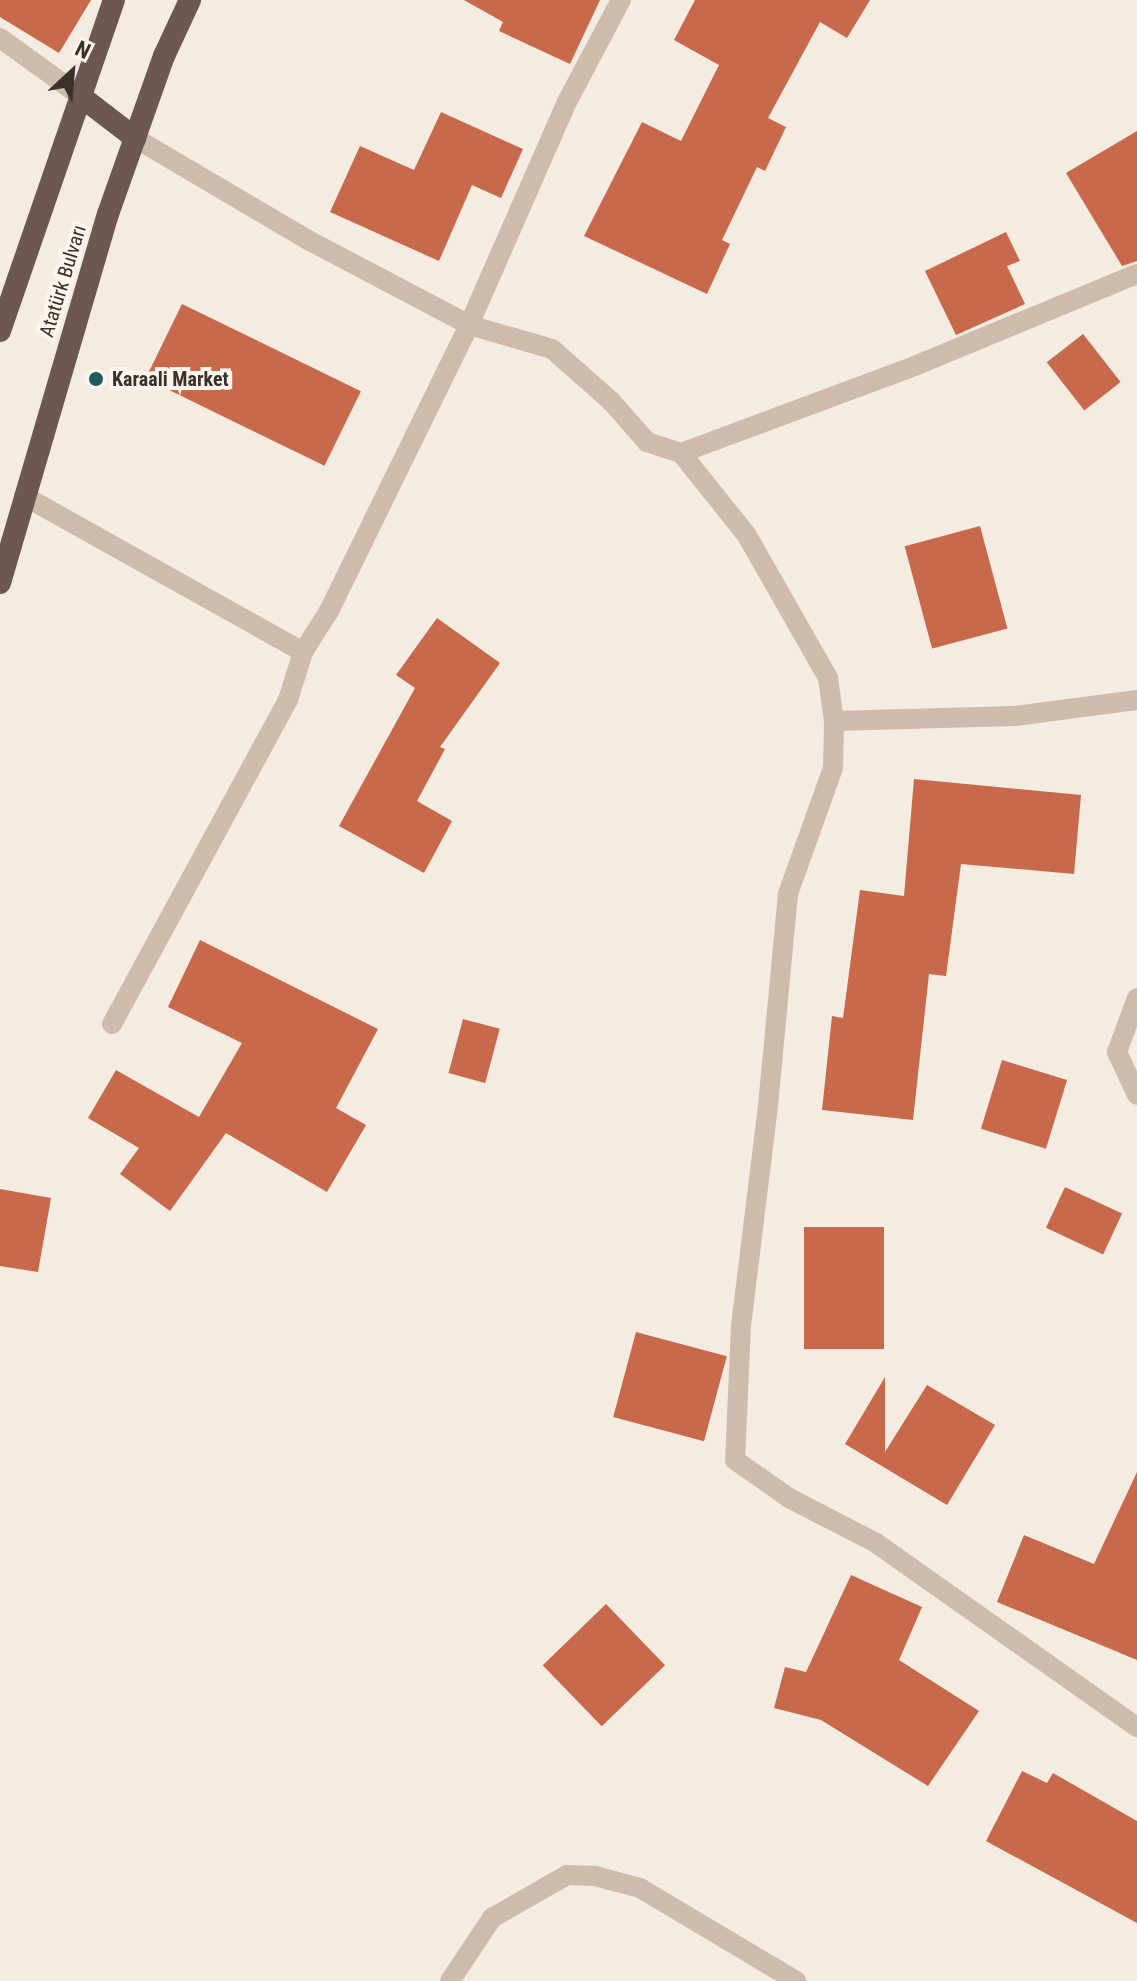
<!DOCTYPE html>
<html>
<head>
<meta charset="utf-8">
<style>
  body { margin:0 }
  #map { position:relative; width:1137px; height:1981px; overflow:hidden; background:#f4ebe1; font-family:"Roboto Condensed",sans-serif }
  div>[style] { position:absolute }
  .building>* { inset:0; background:#c8694b; transform-origin:0 0 }
  .minor>* { height:20px; margin:-10px; padding:0 10px; transform-origin:10px; border-radius:10px; background:#cdbbac }
  .trunk>* { height:22px; margin:-11px; padding:0 11px; transform-origin:11px; border-radius:11px; background:#6c584f }
  .dots>* { width:22px; height:22px; translate:-50% -50%; box-sizing:border-box; border:4px solid #fbf5ee; border-radius:50% }
  span { translate:-50% -50%; white-space:nowrap; text-align:center; line-height:1.15; -webkit-text-stroke:8px #fbf5ee; paint-order:stroke }
  .street-label { font-size:20px; color:#3b302b }
  .poi-label { font-size:20px; color:#3b302b; font-weight:700 }
  .left { translate:0 -50%; text-align:left }
  .north { position:absolute; left:32px; top:32px; width:80px; height:80px; -webkit-text-stroke:6px #fbf5ee; paint-order:stroke; rotate:26deg; font-size:22px; font-weight:700; line-height:32px; text-align:center; color:#3b302b }
  .north::after { content:''; display:block; margin:auto; width:28px; height:36px; background:#3b302b; clip-path:polygon(50% 0,100% 100%,50% 72%,0 100%) }
</style>
</head>
<body>
<div id="map">
  <div class="building">
    <div style="clip-path:polygon(0 0,91px 0,59px 53px,0 17px)"></div>
    <div style="clip-path:polygon(464px 0,600px 0,570px 64px,499px 31px,503px 22px)"></div>
    <div style="clip-path:polygon(695px 0,870px 0,847px 38px,820px 22px,768px 118px,786px 127px,765px 171px,757px 167px,722px 240px,730px 244px,707px 294px,584px 236px,642px 122px,681px 141px,719px 65px,674px 40px)"></div>
    <div style="clip-path:polygon(441px 112px,523px 149px,501px 198px,472px 185px,439px 261px,330px 212px,360px 146px,414px 170px)"></div>
    <div style="clip-path:polygon(1137px 131px,1137px 261px,1122px 266px,1066px 173px)"></div>
    <div style="clip-path:polygon(1006px 232px,1020px 261px,1007px 266px,1025px 304px,956px 335px,925px 271px)"></div>
    <div style="left:182px;top:304px;width:199px;height:83px;rotate:26deg"></div>
    <div style="left:1083px;top:334px;width:61px;height:46px;rotate:52deg"></div>
    <div style="left:980px;top:526px;width:106px;height:78px;rotate:75deg"></div>
    <div style="clip-path:polygon(437px 618px,500px 663px,440px 747px,445px 749px,417px 801px,452px 821px,424px 873px,339px 826px,415px 688px,396px 675px)"></div>
    <div style="clip-path:polygon(914px 779px,1081px 795px,1074px 874px,961px 864px,946px 976px,929px 974px,913px 1120px,822px 1110px,832px 1016px,843px 1018px,860px 890px,904px 896px)"></div>
    <div style="clip-path:polygon(200px 940px,378px 1029px,336px 1108px,366px 1125px,327px 1192px,226px 1133px,170px 1211px,120px 1174px,139px 1148px,88px 1118px,116px 1070px,199px 1117px,242px 1043px,168px 1007px)"></div>
    <div style="left:463px;top:1019px;width:38px;height:56px;rotate:15deg"></div>
    <div style="left:1002px;top:1060px;width:68px;height:72px;rotate:17deg"></div>
    <div style="left:1065px;top:1187px;width:63px;height:45px;rotate:25deg"></div>
    <div style="clip-path:polygon(0 1189px,51px 1198px,38px 1272px,0 1266px)"></div>
    <div style="left:804px;top:1227px;width:80px;height:122px"></div>
    <div style="left:636px;top:1332px;width:94px;height:88px;rotate:15deg"></div>
    <div style="clip-path:polygon(885px 1377px,885px 1452px,927px 1385px,995px 1425px,947px 1505px,845px 1444px)"></div>
    <div style="clip-path:polygon(1137px 1472px,1137px 1660px,997px 1602px,1024px 1535px,1094px 1564px)"></div>
    <div style="clip-path:polygon(851px 1575px,922px 1607px,899px 1660px,979px 1711px,928px 1786px,821px 1720px,774px 1708px,785px 1667px,806px 1672px)"></div>
    <div style="left:606px;top:1604px;width:85px;height:88px;rotate:46deg"></div>
    <div style="clip-path:polygon(1022px 1771px,1047px 1783px,1053px 1773px,1137px 1821px,1137px 1923px,986px 1841px)"></div>
  </div>
  <div class="minor">
    <div style="left:0;top:38px;width:97px;rotate:35.8deg"></div>
    <div style="left:135px;top:138px;width:203px;rotate:30.5deg"></div>
    <div style="left:310px;top:241px;width:180px;rotate:27.8deg"></div>
    <div style="left:469px;top:325px;width:86px;rotate:16.1deg"></div>
    <div style="left:552px;top:349px;width:79px;rotate:41.4deg"></div>
    <div style="left:611px;top:401px;width:55px;rotate:48.7deg"></div>
    <div style="left:647px;top:442px;width:36px;rotate:18deg"></div>
    <div style="left:681px;top:453px;width:104px;rotate:51.3deg"></div>
    <div style="left:746px;top:534px;width:166px;rotate:60.3deg"></div>
    <div style="left:828px;top:678px;width:43px;rotate:82.1deg"></div>
    <div style="left:834px;top:721px;width:47px;rotate:91.2deg"></div>
    <div style="left:833px;top:768px;width:134px;rotate:109.7deg"></div>
    <div style="left:788px;top:894px;width:213px;rotate:95.4deg"></div>
    <div style="left:768px;top:1106px;width:221px;rotate:97deg"></div>
    <div style="left:741px;top:1325px;width:135px;rotate:92.5deg"></div>
    <div style="left:735px;top:1460px;width:66px;rotate:35.1deg"></div>
    <div style="left:789px;top:1498px;width:98px;rotate:27.3deg"></div>
    <div style="left:876px;top:1543px;width:319px;rotate:35.2deg"></div>
    <div style="left:681px;top:453px;width:252px;rotate:-20.4deg"></div>
    <div style="left:917px;top:365px;width:238px;rotate:-22.5deg"></div>
    <div style="left:24px;top:496px;width:320px;rotate:29.2deg"></div>
    <div style="left:834px;top:721px;width:181px;rotate:-1.6deg"></div>
    <div style="left:1015px;top:716px;width:123px;rotate:-7.5deg"></div>
    <div style="left:1137px;top:998px;width:58px;rotate:110.3deg"></div>
    <div style="left:1117px;top:1052px;width:47px;rotate:65.1deg"></div>
    <div style="left:112px;top:1024px;width:369px;rotate:-61.5deg"></div>
    <div style="left:288px;top:700px;width:50px;rotate:-72.6deg"></div>
    <div style="left:303px;top:652px;width:49px;rotate:-57.6deg"></div>
    <div style="left:329px;top:611px;width:318px;rotate:-63.9deg"></div>
    <div style="left:469px;top:325px;width:246px;rotate:-66.3deg"></div>
    <div style="left:568px;top:100px;width:113px;rotate:-62.1deg"></div>
    <div style="left:450px;top:1981px;width:76px;rotate:-56.3deg"></div>
    <div style="left:492px;top:1918px;width:86px;rotate:-29.8deg"></div>
    <div style="left:567px;top:1875px;width:28px;rotate:2deg"></div>
    <div style="left:595px;top:1876px;width:47px;rotate:14.9deg"></div>
    <div style="left:640px;top:1888px;width:182px;rotate:30.8deg"></div>
  </div>
  <div class="trunk">
    <div style="left:79px;top:95px;width:71px;rotate:37.5deg"></div>
    <div style="left:0;top:331px;width:350px;rotate:-71deg"></div>
    <div style="left:0;top:583px;width:384px;rotate:-73.7deg"></div>
    <div style="left:108px;top:214px;width:168px;rotate:-70.5deg"></div>
    <div style="left:164px;top:56px;width:62px;rotate:-65.1deg"></div>
  </div>
  <div class="dots">
    <div style="left:96px;top:379px;background:#1f5a5e"></div>
  </div>
  <div class="street-label">
    <span style="left:63px;top:281px;rotate:-73deg">Atatürk Bulvarı</span>
  </div>
  <div class="poi-label">
    <span class="left" style="left:112px;top:379px">Karaali Market</span>
  </div>
  <div class="north">N</div>
</div>
</body>
</html>
